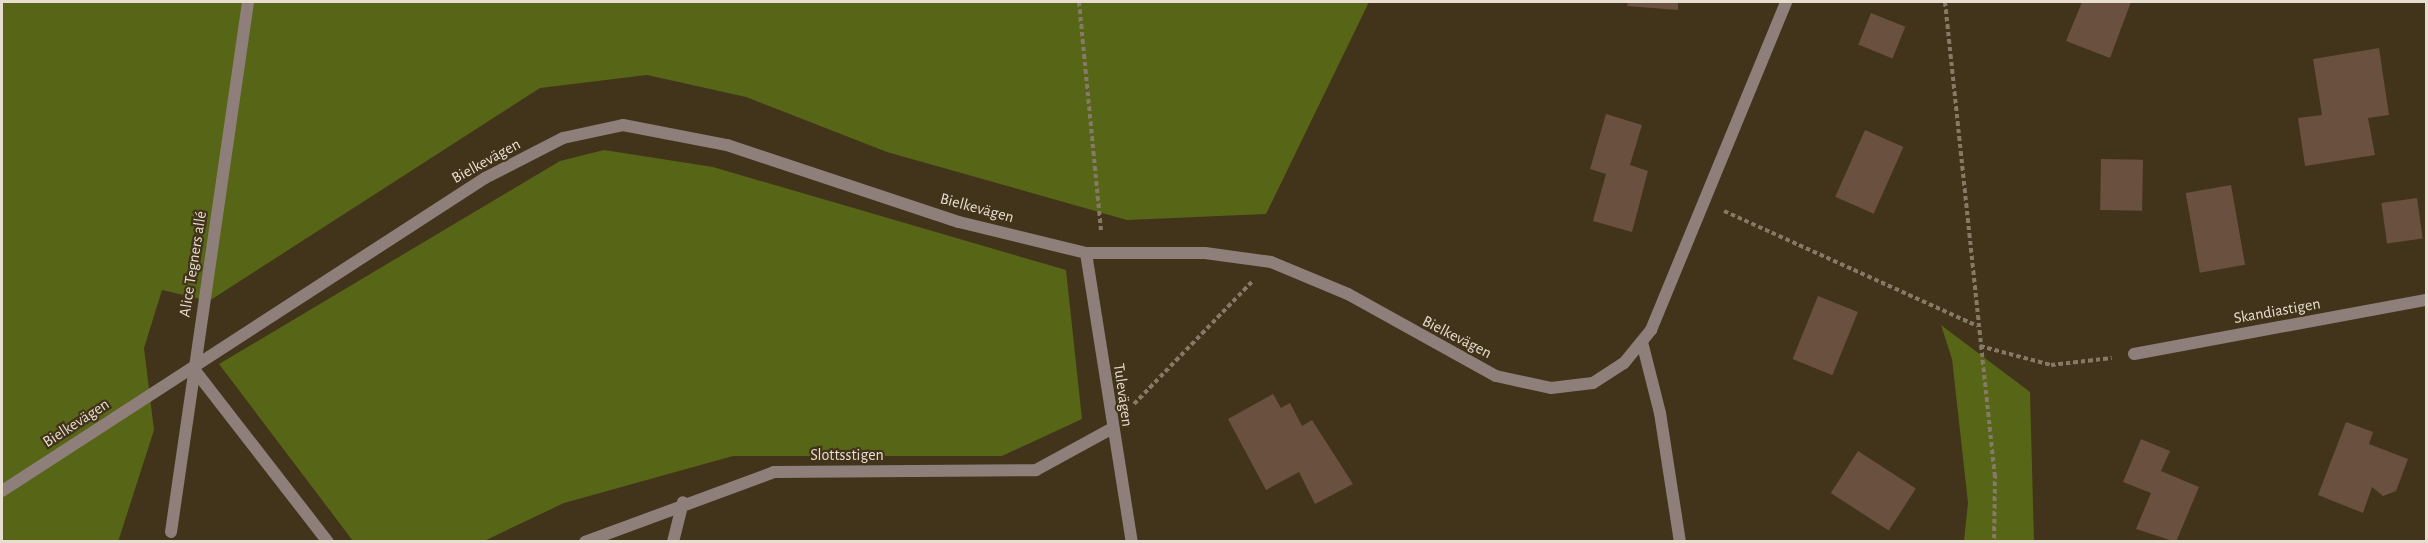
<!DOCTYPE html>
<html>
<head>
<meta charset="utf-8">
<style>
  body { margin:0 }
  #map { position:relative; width:2428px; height:543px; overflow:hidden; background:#42331b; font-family:"Alegreya Sans",sans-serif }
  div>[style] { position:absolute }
  .green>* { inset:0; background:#576516 }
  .building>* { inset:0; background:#6a503f; transform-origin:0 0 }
  .path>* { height:4px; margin-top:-2px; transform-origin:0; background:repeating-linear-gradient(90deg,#867966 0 4.5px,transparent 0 7.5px) }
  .service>* { height:12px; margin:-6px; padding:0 6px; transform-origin:6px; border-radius:6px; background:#8e7f7b }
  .minor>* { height:12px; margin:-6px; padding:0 6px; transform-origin:6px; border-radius:6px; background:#8e7f7b }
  span { translate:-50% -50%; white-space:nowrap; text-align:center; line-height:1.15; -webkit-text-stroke:4.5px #42331b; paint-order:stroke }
  .street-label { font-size:16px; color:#e8ded0 }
  .frame { position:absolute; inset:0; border:3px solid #e8ded0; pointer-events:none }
</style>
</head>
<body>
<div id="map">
  <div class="green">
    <div style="clip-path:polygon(2px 2px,1369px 2px,1266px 214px,1127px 220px,887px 152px,746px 97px,647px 75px,540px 88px,209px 301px,162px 290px,144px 348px,154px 430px,118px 542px,2px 541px)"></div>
    <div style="clip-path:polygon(604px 150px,713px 167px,1066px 270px,1082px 419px,1002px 456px,733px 456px,564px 503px,484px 541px,353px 541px,219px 364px,560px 161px)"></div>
    <div style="clip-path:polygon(1941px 325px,2030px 392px,2034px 541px,1964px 541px,1968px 503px,1952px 359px)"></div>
  </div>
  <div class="building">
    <div style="clip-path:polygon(1628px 2px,1678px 2px,1678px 10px,1627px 6px)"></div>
    <div style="clip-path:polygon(2082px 2px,2131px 2px,2110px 58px,2066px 41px)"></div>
    <div style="left:1871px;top:13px;width:37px;height:34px;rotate:22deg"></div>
    <div style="clip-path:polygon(2379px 48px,2389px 115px,2368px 118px,2375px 155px,2305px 166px,2298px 118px,2322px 115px,2313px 59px)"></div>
    <div style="clip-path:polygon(1606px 114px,1642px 125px,1630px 165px,1648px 171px,1632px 232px,1593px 221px,1606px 174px,1590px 169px)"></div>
    <div style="left:1865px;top:130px;width:42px;height:73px;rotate:24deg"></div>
    <div style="left:2101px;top:159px;width:42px;height:51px;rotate:1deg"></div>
    <div style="left:2231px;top:185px;width:81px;height:46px;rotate:80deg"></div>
    <div style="left:2417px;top:198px;width:41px;height:36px;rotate:82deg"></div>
    <div style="left:1818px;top:296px;width:43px;height:68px;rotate:22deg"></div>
    <div style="clip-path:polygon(1273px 394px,1281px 408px,1290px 403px,1302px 426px,1312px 420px,1353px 484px,1315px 504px,1299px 472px,1266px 490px,1228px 419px)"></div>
    <div style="clip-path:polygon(2346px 422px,2373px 432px,2369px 444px,2408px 459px,2396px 491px,2383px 496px,2372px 487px,2363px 513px,2318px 495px)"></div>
    <div style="clip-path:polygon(2141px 439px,2170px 451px,2161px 471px,2199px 487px,2176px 542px,2136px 529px,2151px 493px,2123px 482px)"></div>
    <div style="left:1858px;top:451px;width:69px;height:50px;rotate:33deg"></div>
  </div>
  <div class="path">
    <div style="left:1079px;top:2px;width:229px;rotate:84.5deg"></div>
    <div style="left:1945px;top:2px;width:475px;rotate:84deg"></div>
    <div style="left:1995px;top:474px;width:68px;rotate:90.8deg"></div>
    <div style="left:1724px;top:211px;width:278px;rotate:24.4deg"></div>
    <div style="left:1980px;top:346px;width:73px;rotate:15deg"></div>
    <div style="left:2051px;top:365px;width:61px;rotate:-6.5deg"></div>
    <div style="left:1134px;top:404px;width:170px;rotate:-46deg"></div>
  </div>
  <div class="service">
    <div style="left:171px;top:532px;width:536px;rotate:-81.73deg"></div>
  </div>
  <div class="minor">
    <div style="left:1086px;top:253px;width:293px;rotate:81deg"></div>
    <div style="left:1642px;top:342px;width:73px;rotate:75.8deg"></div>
    <div style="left:1660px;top:413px;width:131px;rotate:81.2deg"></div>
    <div style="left:2134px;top:354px;width:297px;rotate:-10.5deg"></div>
    <div style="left:193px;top:368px;width:220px;rotate:52.2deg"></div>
    <div style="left:2px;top:491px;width:576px;rotate:-32.94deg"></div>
    <div style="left:485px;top:178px;width:88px;rotate:-27.1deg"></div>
    <div style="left:563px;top:138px;width:61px;rotate:-12.2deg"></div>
    <div style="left:623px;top:125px;width:106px;rotate:10.9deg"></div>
    <div style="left:727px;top:145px;width:244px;rotate:18.4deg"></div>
    <div style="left:959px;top:222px;width:131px;rotate:13.7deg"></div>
    <div style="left:1086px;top:253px;width:119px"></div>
    <div style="left:1205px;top:253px;width:67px;rotate:7.8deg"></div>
    <div style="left:1271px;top:262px;width:83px;rotate:22.6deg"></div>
    <div style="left:1348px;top:294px;width:169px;rotate:29deg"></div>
    <div style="left:1496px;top:376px;width:56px;rotate:12.3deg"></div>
    <div style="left:1551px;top:388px;width:42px;rotate:-6.8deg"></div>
    <div style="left:1593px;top:383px;width:37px;rotate:-33deg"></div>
    <div style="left:1624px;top:363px;width:43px;rotate:-50.7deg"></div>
    <div style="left:1651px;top:330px;width:355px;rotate:-67.6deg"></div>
    <div style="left:585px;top:542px;width:202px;rotate:-20.3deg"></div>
    <div style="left:774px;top:472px;width:262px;rotate:-0.4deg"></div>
    <div style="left:1036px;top:470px;width:85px;rotate:-28.7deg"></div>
    <div style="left:673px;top:542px;width:41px;rotate:-76deg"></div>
  </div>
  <div class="street-label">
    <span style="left:486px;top:161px;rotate:-29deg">Bielkevägen</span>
    <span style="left:977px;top:208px;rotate:15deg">Bielkevägen</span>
    <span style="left:193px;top:264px;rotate:-81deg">Alice Tegners allé</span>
    <span style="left:2277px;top:311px;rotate:-10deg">Skandiastigen</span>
    <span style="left:1457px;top:337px;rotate:27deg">Bielkevägen</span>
    <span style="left:1123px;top:395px;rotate:82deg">Tulevägen</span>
    <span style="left:76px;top:423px;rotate:-33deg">Bielkevägen</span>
    <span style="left:847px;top:455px">Slottsstigen</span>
  </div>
  <div class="frame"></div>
</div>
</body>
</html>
